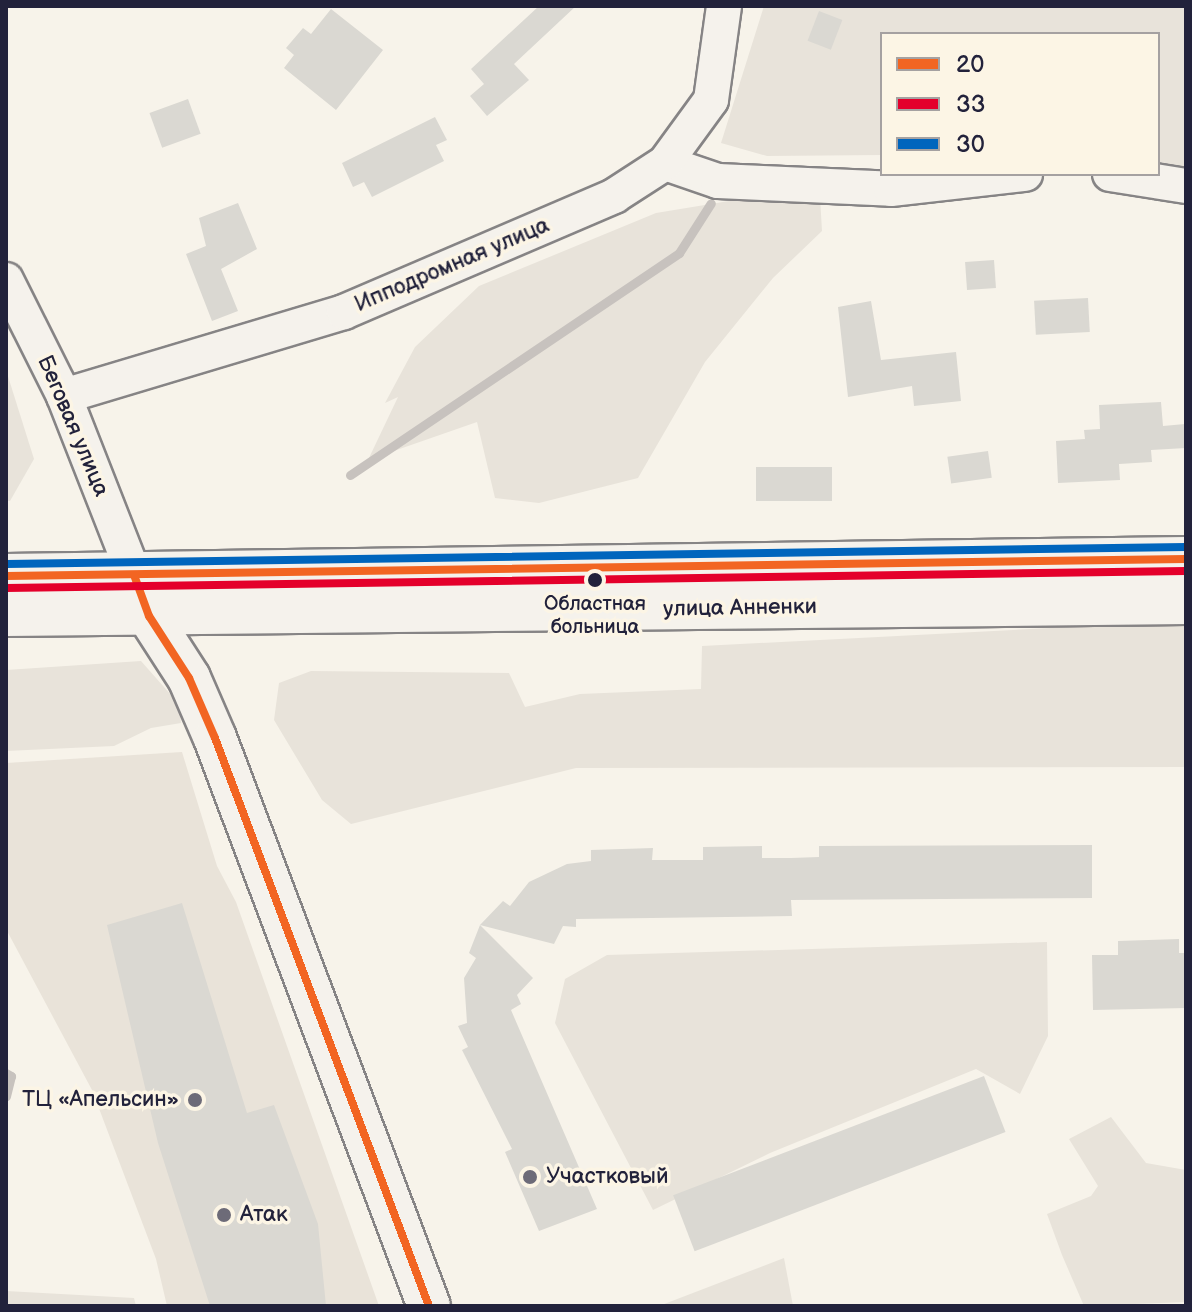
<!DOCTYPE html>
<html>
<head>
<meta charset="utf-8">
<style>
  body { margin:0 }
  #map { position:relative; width:1192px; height:1312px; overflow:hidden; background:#f7f3ea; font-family:"Balsamiq Sans",sans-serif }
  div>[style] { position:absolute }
  .built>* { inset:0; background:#e9e3d9 }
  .green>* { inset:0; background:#e8e3da }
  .stream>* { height:9px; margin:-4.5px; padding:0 4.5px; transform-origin:4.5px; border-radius:4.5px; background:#c7c2be }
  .building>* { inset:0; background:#dad8d2; transform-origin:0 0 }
  .roads { filter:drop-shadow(2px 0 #868485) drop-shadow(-2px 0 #868485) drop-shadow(0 2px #868485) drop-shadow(0 -2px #868485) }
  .minor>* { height:34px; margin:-17px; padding:0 17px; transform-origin:17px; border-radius:17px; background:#f5f2ec }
  .tertiary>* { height:42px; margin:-21px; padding:0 21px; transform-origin:21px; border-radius:21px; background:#f5f2ec }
  .primary>* { height:44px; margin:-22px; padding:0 22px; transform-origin:22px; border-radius:22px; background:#f5f2ec }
  .bus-1>* { height:8px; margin:-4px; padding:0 4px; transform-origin:4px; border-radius:4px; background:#f26522 }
  .bus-2>* { height:8px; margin:-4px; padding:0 4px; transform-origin:4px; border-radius:4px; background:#e4002b }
  .bus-3>* { height:8px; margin:-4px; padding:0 4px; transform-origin:4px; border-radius:4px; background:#0065bd }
  .dots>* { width:22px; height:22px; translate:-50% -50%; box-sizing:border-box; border:4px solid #fcf5e5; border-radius:50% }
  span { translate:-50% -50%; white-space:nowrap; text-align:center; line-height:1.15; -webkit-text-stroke:7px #fcf5e5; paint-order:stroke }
  .bus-label { font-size:20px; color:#22223b }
  .street-label { font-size:22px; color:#22223b }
  .poi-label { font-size:22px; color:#22223b }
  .right { translate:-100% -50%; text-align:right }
  .left { translate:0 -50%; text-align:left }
  .frame { position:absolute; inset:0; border:8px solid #22223b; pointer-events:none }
  .legend { position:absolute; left:880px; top:32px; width:280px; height:144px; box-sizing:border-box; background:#fcf5e5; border:2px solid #a5a1a1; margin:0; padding:10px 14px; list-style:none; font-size:24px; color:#22223b }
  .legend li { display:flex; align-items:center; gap:16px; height:40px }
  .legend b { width:40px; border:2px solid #a5a1a1 }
</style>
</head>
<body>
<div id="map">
  <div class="built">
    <div style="clip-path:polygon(182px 752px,217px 866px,236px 902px,379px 1306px,167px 1306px,156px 1259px,92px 1090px,6px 929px,6px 763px)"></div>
  </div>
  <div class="green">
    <div style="clip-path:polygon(764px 6px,1186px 6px,1186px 167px,1158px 165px,1158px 34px,882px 34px,882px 155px,767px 156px,721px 143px)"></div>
    <div style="clip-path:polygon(820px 197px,822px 231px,773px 278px,705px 362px,638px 478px,539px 503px,495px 498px,477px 422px,368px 460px,398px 397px,385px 403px,415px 347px,479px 286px,656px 213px,729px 201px)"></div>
    <div style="clip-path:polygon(6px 370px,34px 459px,10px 501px,6px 501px)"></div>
    <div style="clip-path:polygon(1108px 625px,1186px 626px,1186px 767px,576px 768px,351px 824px,322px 800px,274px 720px,279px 683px,311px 671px,509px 673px,525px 707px,580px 694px,701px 689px,702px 646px)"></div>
    <div style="clip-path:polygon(141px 661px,179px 704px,181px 723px,151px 728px,114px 746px,6px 751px,6px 670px)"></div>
    <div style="clip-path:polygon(1047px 942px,1048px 1036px,1020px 1094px,976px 1069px,770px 1153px,653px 1210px,555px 1023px,565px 979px,607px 955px)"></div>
    <div style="clip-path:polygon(1111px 1117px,1146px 1163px,1186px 1170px,1186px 1302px,1084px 1306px,1062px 1255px,1047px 1214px,1091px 1196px,1098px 1186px,1069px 1139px)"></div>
    <div style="clip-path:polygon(784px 1258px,793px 1306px,659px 1306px)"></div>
    <div style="clip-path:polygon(6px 1291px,134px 1298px,136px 1306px,6px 1306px)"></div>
  </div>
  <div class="stream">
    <div style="left:350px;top:475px;width:397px;rotate:-34deg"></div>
    <div style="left:679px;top:253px;width:59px;rotate:-57.4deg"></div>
    <div style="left:6px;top:1073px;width:6px;rotate:31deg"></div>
    <div style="left:11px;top:1076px;width:21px;rotate:104deg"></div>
  </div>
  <div class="building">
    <div style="clip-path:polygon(539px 6px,576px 6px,514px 64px,529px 80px,487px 116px,470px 96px,484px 84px,471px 69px)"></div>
    <div style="clip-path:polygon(331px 9px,383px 50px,336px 110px,284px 68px,294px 55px,286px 48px,303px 28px,311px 34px)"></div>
    <div style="left:819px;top:11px;width:25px;height:32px;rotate:21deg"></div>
    <div style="left:188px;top:99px;width:37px;height:41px;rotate:70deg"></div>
    <div style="clip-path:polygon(435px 117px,447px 140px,436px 145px,444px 161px,372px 197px,364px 182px,353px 187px,342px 163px)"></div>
    <div style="clip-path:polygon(238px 203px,257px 249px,221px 269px,238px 311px,212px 321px,186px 254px,206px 246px,199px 218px)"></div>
    <div style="left:994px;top:260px;width:28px;height:29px;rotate:86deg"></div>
    <div style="left:1088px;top:298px;width:34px;height:54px;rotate:87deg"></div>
    <div style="clip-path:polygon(871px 301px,881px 360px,956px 352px,961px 401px,914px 406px,912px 386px,848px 397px,838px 307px)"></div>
    <div style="clip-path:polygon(1161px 402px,1163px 426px,1185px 424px,1186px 448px,1151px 450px,1152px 462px,1119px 464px,1120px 480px,1058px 483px,1056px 441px,1085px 439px,1084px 430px,1100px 429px,1099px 405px)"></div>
    <div style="left:988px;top:451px;width:27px;height:41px;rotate:82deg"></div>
    <div style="left:832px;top:467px;width:34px;height:76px;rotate:90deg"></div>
    <div style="clip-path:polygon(1092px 845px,1092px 898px,791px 900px,792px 916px,576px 919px,576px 927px,563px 926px,554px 944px,480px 925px,533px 978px,517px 995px,521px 1004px,511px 1010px,597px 1209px,539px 1231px,505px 1152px,512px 1149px,462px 1050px,468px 1047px,458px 1026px,467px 1023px,464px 978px,476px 958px,469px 953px,480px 925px,503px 901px,510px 906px,529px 882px,567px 864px,591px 861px,591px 850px,653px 848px,652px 860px,703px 860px,703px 847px,762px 846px,762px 858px,791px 858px,819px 857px,819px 846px)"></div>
    <div style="clip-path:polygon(182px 903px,247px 1113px,274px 1105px,318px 1224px,326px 1306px,210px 1306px,158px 1143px,107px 925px)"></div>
    <div style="clip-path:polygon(1179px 939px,1179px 953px,1186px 953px,1186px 1008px,1093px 1010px,1092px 955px,1118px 955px,1118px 941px)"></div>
    <div style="left:984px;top:1076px;width:60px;height:333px;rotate:69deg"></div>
  </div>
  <div class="roads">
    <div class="minor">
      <div style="left:665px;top:163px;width:56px;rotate:18.8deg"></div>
      <div style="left:718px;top:181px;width:173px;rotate:2.6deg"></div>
      <div style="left:891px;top:189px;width:135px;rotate:-6.4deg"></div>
      <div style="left:1110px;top:174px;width:77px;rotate:9deg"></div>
      <div style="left:6px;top:280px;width:130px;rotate:63.4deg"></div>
      <div style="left:64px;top:396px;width:192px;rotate:68.6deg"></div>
      <div style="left:64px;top:396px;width:292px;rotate:-16.7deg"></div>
      <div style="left:344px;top:312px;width:294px;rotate:-23.2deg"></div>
      <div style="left:614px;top:196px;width:61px;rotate:-32.9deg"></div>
      <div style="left:665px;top:163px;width:78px;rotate:-53.9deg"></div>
      <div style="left:711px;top:100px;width:95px;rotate:-82.1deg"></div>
    </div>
    <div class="tertiary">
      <div style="left:136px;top:582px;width:36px;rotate:69deg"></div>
      <div style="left:149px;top:616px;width:74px;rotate:57.2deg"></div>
      <div style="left:189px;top:678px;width:65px;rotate:66.6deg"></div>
      <div style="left:215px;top:738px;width:607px;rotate:69.36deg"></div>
    </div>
    <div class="primary">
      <div style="left:6px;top:576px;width:1180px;rotate:-0.83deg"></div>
      <div style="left:6px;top:614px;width:1180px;rotate:-0.58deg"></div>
    </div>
  </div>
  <div class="bus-1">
    <div style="left:134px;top:575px;width:44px;rotate:69.9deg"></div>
    <div style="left:149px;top:616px;width:74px;rotate:57.2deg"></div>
    <div style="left:189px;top:678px;width:65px;rotate:66.6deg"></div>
    <div style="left:215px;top:738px;width:607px;rotate:69.36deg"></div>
    <div style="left:6px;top:576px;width:1180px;rotate:-0.83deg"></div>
  </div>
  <div class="bus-2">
    <div style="left:6px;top:588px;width:1180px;rotate:-0.83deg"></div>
  </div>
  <div class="bus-3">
    <div style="left:6px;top:564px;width:1180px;rotate:-0.83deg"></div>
  </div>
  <div class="dots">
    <div style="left:595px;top:580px;background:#22223b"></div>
    <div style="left:195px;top:1100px;background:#6d6b78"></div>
    <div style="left:530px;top:1177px;background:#6d6b78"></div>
    <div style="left:224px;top:1215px;background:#6d6b78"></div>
  </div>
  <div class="bus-label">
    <span style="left:595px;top:616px">Областная<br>больница</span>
  </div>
  <div class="street-label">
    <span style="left:452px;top:265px;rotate:-23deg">Ипподромная улица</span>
    <span style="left:73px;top:426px;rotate:67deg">Беговая улица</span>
    <span style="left:740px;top:608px;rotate:-1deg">улица Анненки</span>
  </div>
  <div class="poi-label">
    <span class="right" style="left:179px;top:1100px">ТЦ «Апельсин»</span>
    <span class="left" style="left:546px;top:1177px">Участковый</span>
    <span class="left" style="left:240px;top:1215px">Атак</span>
  </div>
  <div class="frame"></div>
  <ul class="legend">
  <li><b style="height:10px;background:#f26522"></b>20</li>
  <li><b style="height:10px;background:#e4002b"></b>33</li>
  <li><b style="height:10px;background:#0065bd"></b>30</li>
  </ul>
</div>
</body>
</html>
